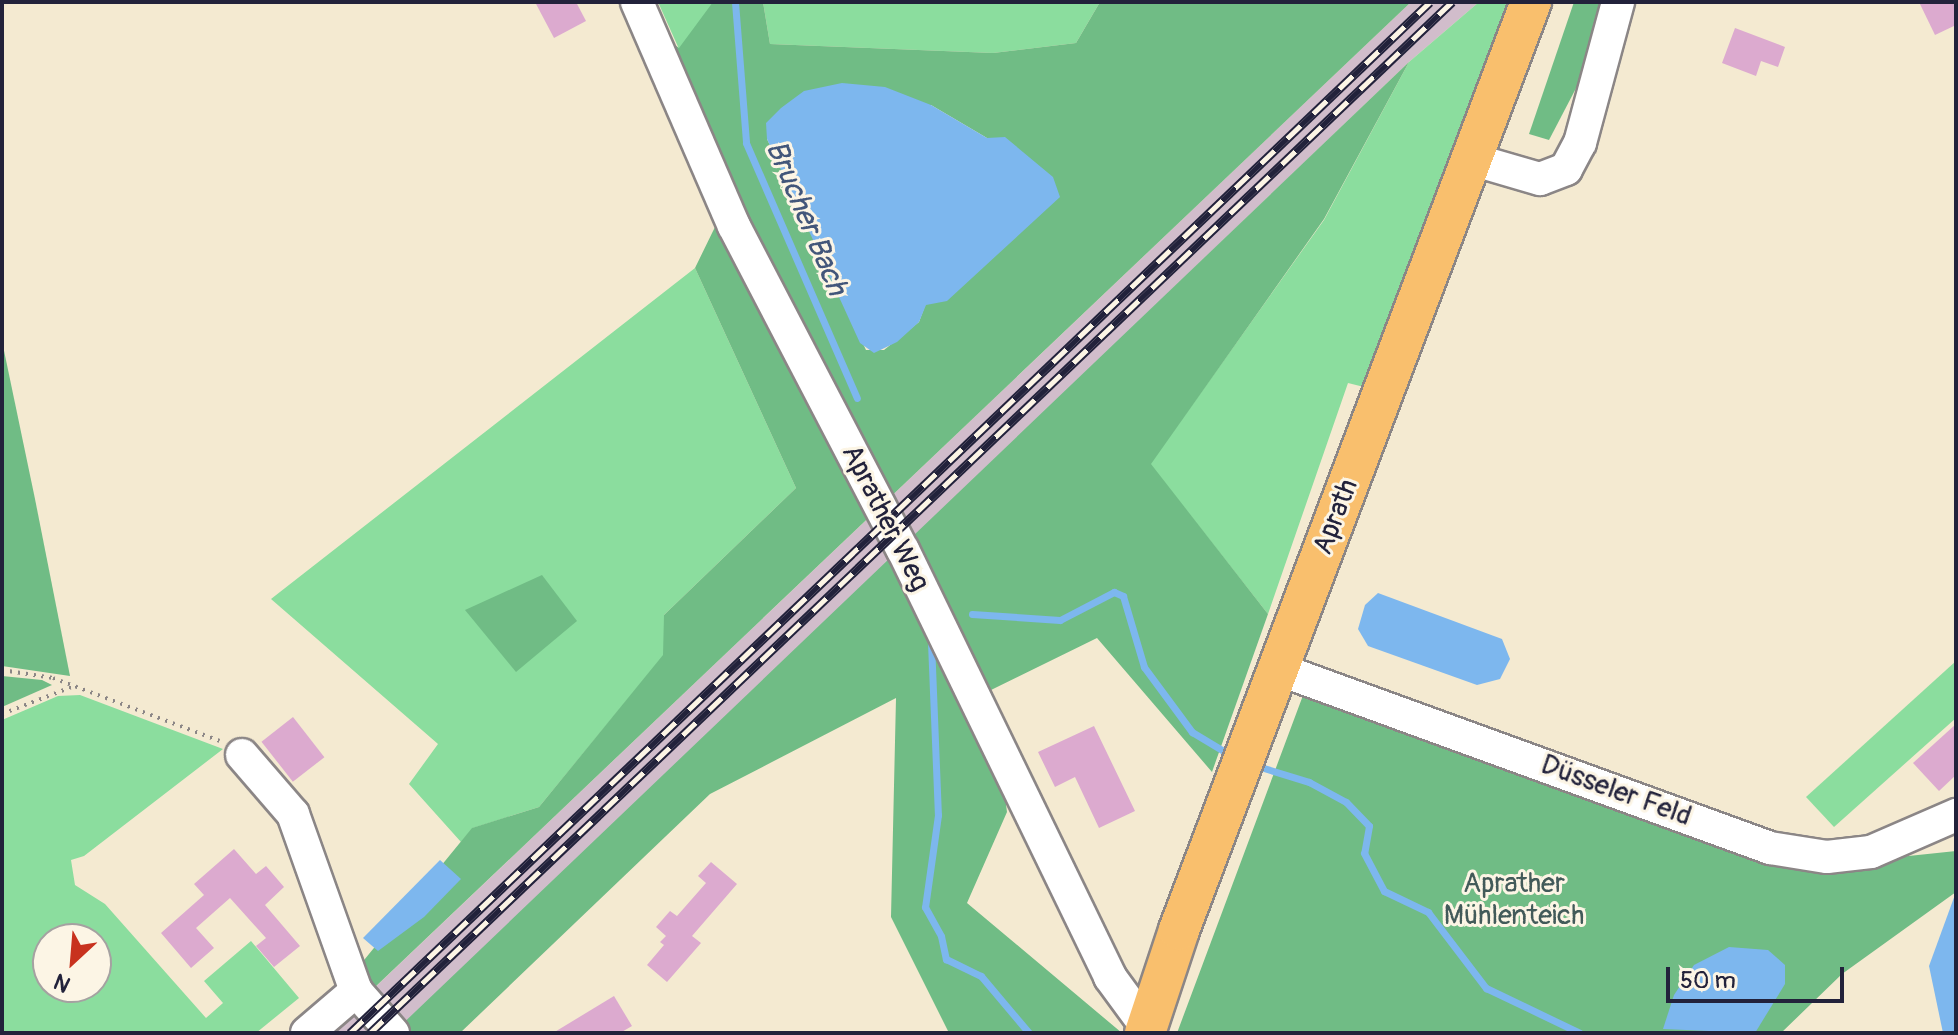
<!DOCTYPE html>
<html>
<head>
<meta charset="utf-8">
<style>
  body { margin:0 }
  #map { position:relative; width:1958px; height:1035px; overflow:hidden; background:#f4ead1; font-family:Pangolin,sans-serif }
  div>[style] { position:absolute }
  .industrial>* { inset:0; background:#d1bdcb }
  .green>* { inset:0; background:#8bdd9e }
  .forest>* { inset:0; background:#70bc85 }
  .water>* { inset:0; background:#7db7ee }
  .stream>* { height:7px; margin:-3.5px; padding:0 3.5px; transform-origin:3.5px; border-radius:3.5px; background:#7db7ee }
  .building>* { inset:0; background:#dcaacf; transform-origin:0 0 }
  .path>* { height:4px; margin-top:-2px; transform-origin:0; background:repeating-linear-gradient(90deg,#8b8686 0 2px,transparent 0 8px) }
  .roads { filter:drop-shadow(2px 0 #8b8686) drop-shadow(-2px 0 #8b8686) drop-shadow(0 2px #8b8686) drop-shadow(0 -2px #8b8686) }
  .minor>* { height:32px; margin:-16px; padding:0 16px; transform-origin:16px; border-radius:16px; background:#fff }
  .major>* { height:40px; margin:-20px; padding:0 20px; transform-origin:20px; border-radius:20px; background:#f9bf6d }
  .rail>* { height:9px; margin-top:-4.5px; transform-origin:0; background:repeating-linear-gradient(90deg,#fcf5e5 0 18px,#22223b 0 36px); box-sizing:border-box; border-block:2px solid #22223b }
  span { translate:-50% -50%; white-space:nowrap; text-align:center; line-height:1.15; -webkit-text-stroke:6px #fcf5e5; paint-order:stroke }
  .street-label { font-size:28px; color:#22223b }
  .park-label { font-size:28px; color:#425a59 }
  .water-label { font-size:30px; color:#42567a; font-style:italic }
  .frame { position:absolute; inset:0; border:4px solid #22223b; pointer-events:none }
  .north { position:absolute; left:32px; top:923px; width:80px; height:80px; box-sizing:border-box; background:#fcf5e5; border:2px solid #a5a1a1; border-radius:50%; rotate:206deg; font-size:22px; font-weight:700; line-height:32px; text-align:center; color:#22223b }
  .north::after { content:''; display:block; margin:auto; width:28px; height:36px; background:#c8321e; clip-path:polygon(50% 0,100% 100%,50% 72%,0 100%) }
  .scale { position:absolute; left:1666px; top:967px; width:178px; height:36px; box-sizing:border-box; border:4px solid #22223b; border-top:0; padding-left:10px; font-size:24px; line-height:28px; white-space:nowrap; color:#22223b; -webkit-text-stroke:6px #fcf5e5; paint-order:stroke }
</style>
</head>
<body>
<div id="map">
  <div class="industrial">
    <div style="clip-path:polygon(1411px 2px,1479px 2px,1409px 62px,396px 1033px,327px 1033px)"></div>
  </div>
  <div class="green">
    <div style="clip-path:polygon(658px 2px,713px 2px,714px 6px,679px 49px)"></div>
    <div style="clip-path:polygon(763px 2px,1100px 2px,1076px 43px,993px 53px,770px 44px)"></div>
    <div style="clip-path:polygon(1479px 2px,1509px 2px,1364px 387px,1348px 383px,1268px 614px,1150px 464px,1324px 220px,1409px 62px)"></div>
    <div style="clip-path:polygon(695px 268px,796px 488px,664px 615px,664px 655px,539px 807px,473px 828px,461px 842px,409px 784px,438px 744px,271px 599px)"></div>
    <div style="clip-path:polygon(1956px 661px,1956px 718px,1834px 827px,1806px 797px)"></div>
    <div style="clip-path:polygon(evenodd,80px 695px,223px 749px,84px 856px,71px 860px,75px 885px,105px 904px,206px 1018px,223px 1003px,204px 981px,251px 941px,299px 998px,256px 1033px,2px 1033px,2px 720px,58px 696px,80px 695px,48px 939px,96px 939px,96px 987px,48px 987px,48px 939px)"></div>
  </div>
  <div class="forest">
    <div style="clip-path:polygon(evenodd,620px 2px,679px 48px,713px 2px,763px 2px,770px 44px,993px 53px,1076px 43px,1100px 2px,1411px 2px,373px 989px,360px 965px,472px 828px,539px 807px,663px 655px,664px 615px,796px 488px,695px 268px,715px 227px,620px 2px,931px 105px,987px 138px,919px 322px,884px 350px,866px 350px,767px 139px,931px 105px)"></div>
    <div style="clip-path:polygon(1574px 2px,1621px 2px,1549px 140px,1529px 134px)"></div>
    <div style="clip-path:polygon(1409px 62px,1324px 219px,1151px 464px,1268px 614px,1212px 772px,1097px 638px,991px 690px,1007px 812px,967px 903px,1122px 1033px,949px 1033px,891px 917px,896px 698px,710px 794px,460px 1033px,393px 1033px)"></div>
    <div style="clip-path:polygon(2px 341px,35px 499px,70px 676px,2px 666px)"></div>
    <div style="clip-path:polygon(542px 575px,577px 621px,516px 672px,465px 610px)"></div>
    <div style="clip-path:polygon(2px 676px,42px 680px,52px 685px,2px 707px)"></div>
    <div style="clip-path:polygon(1305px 690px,1861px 861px,1956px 851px,1956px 892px,1842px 974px,1781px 1033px,1177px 1033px)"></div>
  </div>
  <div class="water">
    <div style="clip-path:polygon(842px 83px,885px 87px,931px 105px,987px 138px,1005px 137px,1053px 177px,1060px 197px,947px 301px,926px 305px,919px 322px,897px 342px,874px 353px,860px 343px,767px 139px,766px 123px,781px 108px,804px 91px)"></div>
    <div style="clip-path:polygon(1378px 593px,1502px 639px,1510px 659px,1500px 679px,1477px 685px,1368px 646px,1358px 629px,1365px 605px)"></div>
    <div style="clip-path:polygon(440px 860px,461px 879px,424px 917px,378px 951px,363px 938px)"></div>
    <div style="clip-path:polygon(1956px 892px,1956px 1033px,1943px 1033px,1929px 966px)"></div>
    <div style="clip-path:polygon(1729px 947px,1768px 950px,1785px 965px,1785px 984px,1755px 1033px,1663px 1029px,1674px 995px,1694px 965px)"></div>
  </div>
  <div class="stream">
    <div style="left:735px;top:2px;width:141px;rotate:85.5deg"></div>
    <div style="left:746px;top:143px;width:278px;rotate:66.5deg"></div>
    <div style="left:972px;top:614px;width:88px;rotate:3.9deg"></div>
    <div style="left:1060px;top:620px;width:61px;rotate:-27.4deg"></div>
    <div style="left:1114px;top:592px;width:10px;rotate:24deg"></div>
    <div style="left:1123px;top:596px;width:74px;rotate:73.5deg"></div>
    <div style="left:1144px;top:667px;width:81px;rotate:53.6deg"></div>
    <div style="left:1192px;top:732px;width:47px;rotate:31deg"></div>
    <div style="left:931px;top:642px;width:173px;rotate:87.7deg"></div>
    <div style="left:938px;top:815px;width:93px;rotate:98deg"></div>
    <div style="left:925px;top:907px;width:33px;rotate:61deg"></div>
    <div style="left:941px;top:936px;width:24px;rotate:78deg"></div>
    <div style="left:946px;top:959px;width:39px;rotate:26deg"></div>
    <div style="left:981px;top:976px;width:75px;rotate:49.9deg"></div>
    <div style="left:1254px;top:765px;width:58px;rotate:17.2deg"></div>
    <div style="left:1309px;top:782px;width:42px;rotate:28.4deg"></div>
    <div style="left:1346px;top:802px;width:33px;rotate:46deg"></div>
    <div style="left:1369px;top:826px;width:27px;rotate:100deg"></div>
    <div style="left:1364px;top:853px;width:43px;rotate:62.2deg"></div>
    <div style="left:1384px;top:891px;width:49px;rotate:25.5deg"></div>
    <div style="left:1428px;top:912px;width:96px;rotate:52.7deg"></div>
    <div style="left:1486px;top:988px;width:104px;rotate:25.6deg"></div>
  </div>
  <div class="building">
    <div style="clip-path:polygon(535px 2px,576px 2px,586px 21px,554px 38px)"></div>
    <div style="clip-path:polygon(1919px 2px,1956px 2px,1956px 25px,1935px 35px)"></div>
    <div style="clip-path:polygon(1735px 28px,1785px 47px,1778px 67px,1761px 61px,1756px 76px,1722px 63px)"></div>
    <div style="left:293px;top:717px;width:51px;height:40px;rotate:52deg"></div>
    <div style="clip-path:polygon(1956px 724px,1956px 775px,1939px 791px,1913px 763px)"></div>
    <div style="clip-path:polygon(1094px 726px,1135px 811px,1099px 828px,1075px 777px,1055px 787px,1038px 752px)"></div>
    <div style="clip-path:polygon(234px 849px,256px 874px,266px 866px,284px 887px,265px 905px,300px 946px,274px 967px,256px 946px,266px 938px,230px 898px,196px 928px,214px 948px,191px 968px,161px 933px,204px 895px,194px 884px)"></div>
    <div style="clip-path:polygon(711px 862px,737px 884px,692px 936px,701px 943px,667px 982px,647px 965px,664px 945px,660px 942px,666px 936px,656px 927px,670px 911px,677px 916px,706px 883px,698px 876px)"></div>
    <div style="clip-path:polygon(614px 996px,632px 1026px,620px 1033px,553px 1033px)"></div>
  </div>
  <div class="path">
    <div style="left:2px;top:670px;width:52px;rotate:8.9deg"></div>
    <div style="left:53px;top:678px;width:178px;rotate:20.7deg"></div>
    <div style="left:2px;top:714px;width:77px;rotate:-21.3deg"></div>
  </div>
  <div class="roads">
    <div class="minor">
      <div style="left:637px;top:2px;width:244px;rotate:66.6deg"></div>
      <div style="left:734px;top:226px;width:365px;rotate:62.5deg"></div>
      <div style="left:903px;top:550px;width:475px;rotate:64.1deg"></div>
      <div style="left:1110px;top:977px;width:61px;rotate:53.7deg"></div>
      <div style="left:1471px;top:159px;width:72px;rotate:16.2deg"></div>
      <div style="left:1540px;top:179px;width:28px;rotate:-21deg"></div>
      <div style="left:1566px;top:169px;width:30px;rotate:-62deg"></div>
      <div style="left:1580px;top:143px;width:146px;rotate:-74.9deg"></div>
      <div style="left:1278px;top:669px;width:524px;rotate:19.99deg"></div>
      <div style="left:1770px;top:848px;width:58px;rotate:9deg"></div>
      <div style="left:1827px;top:857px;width:44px;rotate:-6.5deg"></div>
      <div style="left:1871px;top:852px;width:93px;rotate:-23.5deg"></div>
      <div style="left:242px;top:755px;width:78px;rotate:49.2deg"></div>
      <div style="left:293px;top:814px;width:188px;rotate:70.4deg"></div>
      <div style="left:356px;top:991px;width:56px;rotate:48.6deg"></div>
      <div style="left:307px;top:1033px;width:65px;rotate:-40.6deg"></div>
    </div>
    <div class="major">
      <div style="left:1145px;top:1033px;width:108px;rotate:-71.7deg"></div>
      <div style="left:1179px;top:930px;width:993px;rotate:-69.23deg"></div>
    </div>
  </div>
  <div class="rail">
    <div style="left:350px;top:1033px;width:1493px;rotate:-43.67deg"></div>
    <div style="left:370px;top:1033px;width:1495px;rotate:-43.62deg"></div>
  </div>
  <div class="street-label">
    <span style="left:1336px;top:517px;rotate:-69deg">Aprath</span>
    <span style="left:885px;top:518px;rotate:63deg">Aprather Weg</span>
    <span style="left:1616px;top:791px;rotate:20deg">Düsseler Feld</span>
  </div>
  <div class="park-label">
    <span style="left:1514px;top:900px">Aprather<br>Mühlenteich</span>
  </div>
  <div class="water-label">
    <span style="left:806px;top:218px;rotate:67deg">Brucher Bach</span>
  </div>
  <div class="frame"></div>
  <div class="north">N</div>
  <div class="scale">50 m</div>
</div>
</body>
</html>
